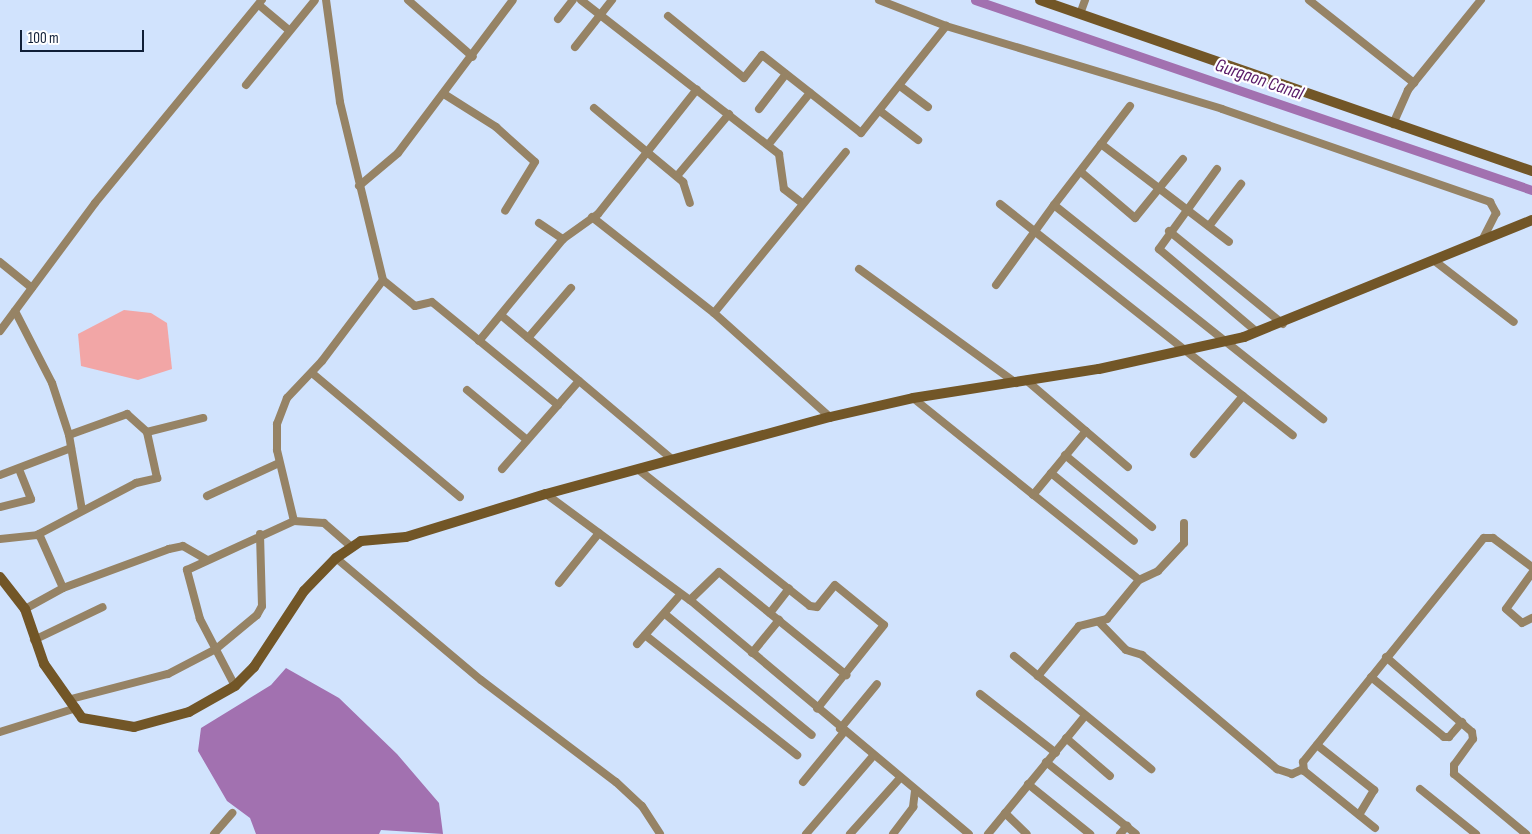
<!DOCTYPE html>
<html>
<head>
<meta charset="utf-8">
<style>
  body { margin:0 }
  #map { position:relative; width:1532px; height:834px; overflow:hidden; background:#d1e3fd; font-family:"Sofia Sans Condensed",sans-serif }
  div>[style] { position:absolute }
  .green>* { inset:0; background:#f2a6a6 }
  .water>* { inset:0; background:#a271b0 }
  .canal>* { height:9px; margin:-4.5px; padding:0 4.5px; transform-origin:4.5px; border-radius:4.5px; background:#a271b0 }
  .street>* { height:8px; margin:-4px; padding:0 4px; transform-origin:4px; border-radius:4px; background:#968365 }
  .secondary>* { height:10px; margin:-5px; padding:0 5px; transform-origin:5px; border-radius:5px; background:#725627 }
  span { translate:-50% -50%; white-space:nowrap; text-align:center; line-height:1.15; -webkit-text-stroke:4.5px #fff; paint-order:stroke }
  .water-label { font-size:19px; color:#581a68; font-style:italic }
  .scale { position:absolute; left:20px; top:30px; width:124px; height:22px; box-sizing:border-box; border:2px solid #101f37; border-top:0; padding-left:6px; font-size:15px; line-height:18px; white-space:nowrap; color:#101f37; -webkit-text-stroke:4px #fff; paint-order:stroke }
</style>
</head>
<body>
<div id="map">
  <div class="green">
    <div style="clip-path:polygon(124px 310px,151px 313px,167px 323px,172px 369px,138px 380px,81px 366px,78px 334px)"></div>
  </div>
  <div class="water">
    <div style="clip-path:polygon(286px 668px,339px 698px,397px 754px,439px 803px,443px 834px,381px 830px,379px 834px,256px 834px,250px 818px,227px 801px,198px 751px,201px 728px,271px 685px)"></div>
  </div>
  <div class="canal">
    <div style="left:975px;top:0;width:589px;rotate:18.84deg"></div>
  </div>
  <div class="street">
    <div style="left:408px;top:0;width:86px;rotate:41.2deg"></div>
    <div style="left:581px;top:0;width:251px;rotate:37.9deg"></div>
    <div style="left:779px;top:154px;width:35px;rotate:82deg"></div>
    <div style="left:784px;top:189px;width:23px;rotate:38deg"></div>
    <div style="left:879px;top:0;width:72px;rotate:21.2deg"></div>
    <div style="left:946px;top:26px;width:288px;rotate:16.7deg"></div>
    <div style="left:1222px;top:109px;width:284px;rotate:19.1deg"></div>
    <div style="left:1490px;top:202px;width:13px;rotate:61deg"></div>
    <div style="left:1496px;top:213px;width:29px;rotate:117deg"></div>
    <div style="left:1309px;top:0;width:134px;rotate:38.3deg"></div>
    <div style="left:259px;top:5px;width:39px;rotate:40deg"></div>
    <div style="left:1080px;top:14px;width:15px;rotate:-70deg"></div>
    <div style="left:668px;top:16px;width:98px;rotate:39.2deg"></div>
    <div style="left:744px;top:78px;width:29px;rotate:-52deg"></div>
    <div style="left:762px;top:55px;width:126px;rotate:38.2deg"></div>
    <div style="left:861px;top:133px;width:137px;rotate:-51.5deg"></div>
    <div style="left:558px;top:19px;width:24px;rotate:-52deg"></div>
    <div style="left:575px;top:47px;width:60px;rotate:-51.8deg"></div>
    <div style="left:246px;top:85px;width:109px;rotate:-50.9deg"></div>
    <div style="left:900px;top:86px;width:35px;rotate:37deg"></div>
    <div style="left:444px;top:94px;width:62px;rotate:32.4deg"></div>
    <div style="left:496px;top:127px;width:52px;rotate:41.9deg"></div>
    <div style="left:535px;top:162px;width:57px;rotate:121.5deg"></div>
    <div style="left:1130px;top:106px;width:48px;rotate:127.3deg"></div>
    <div style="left:1101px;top:144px;width:161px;rotate:37.4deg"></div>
    <div style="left:594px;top:108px;width:116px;rotate:39.7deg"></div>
    <div style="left:683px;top:182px;width:22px;rotate:72deg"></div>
    <div style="left:759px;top:109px;width:44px;rotate:-52.4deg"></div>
    <div style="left:880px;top:111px;width:48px;rotate:37.3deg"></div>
    <div style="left:1393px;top:124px;width:37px;rotate:-66deg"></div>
    <div style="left:1408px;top:90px;width:116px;rotate:-51deg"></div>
    <div style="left:768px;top:145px;width:67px;rotate:-51.1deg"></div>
    <div style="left:1217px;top:169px;width:99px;rotate:125.9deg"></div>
    <div style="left:1159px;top:249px;width:128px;rotate:40.3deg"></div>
    <div style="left:1081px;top:172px;width:71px;rotate:40.4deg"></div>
    <div style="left:1135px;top:218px;width:76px;rotate:-50.9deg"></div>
    <div style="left:677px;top:176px;width:81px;rotate:-50deg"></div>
    <div style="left:359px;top:186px;width:51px;rotate:-40.2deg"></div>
    <div style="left:398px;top:153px;width:191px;rotate:-53.1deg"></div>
    <div style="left:1000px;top:204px;width:373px;rotate:38.3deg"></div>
    <div style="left:1054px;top:205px;width:77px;rotate:-52.4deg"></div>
    <div style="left:592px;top:217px;width:155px;rotate:38.2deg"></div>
    <div style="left:714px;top:313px;width:156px;rotate:41.9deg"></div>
    <div style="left:539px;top:223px;width:29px;rotate:34deg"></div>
    <div style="left:1209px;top:226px;width:53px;rotate:-52.7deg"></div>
    <div style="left:1169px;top:231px;width:147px;rotate:39.2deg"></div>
    <div style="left:0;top:262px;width:41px;rotate:39.1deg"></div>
    <div style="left:1436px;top:262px;width:98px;rotate:37.6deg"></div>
    <div style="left:859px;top:269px;width:194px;rotate:36deg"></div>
    <div style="left:383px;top:280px;width:41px;rotate:39.1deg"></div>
    <div style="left:415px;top:306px;width:17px;rotate:-13deg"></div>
    <div style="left:432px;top:302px;width:163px;rotate:39.3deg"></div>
    <div style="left:996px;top:285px;width:99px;rotate:-54.1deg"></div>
    <div style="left:1054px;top:205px;width:344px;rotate:38.5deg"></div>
    <div style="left:15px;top:311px;width:81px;rotate:62.8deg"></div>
    <div style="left:52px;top:383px;width:55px;rotate:71.9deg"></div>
    <div style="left:69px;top:435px;width:76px;rotate:80.2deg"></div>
    <div style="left:714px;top:313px;width:208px;rotate:-50.7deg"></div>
    <div style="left:502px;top:316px;width:222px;rotate:40.1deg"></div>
    <div style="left:0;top:331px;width:159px;rotate:-53.4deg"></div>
    <div style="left:95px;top:203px;width:263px;rotate:-50.6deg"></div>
    <div style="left:528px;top:338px;width:66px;rotate:-49.3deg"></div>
    <div style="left:479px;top:341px;width:132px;rotate:-50.5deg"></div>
    <div style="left:563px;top:239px;width:43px;rotate:-35.5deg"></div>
    <div style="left:598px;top:214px;width:159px;rotate:-51.6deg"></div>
    <div style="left:312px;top:373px;width:193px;rotate:40deg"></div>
    <div style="left:1026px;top:380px;width:134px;rotate:40.5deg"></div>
    <div style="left:467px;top:390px;width:78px;rotate:39.8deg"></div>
    <div style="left:913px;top:398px;width:290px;rotate:38.8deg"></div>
    <div style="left:1139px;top:580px;width:50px;rotate:129.4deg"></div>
    <div style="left:1107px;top:619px;width:29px;rotate:166deg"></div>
    <div style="left:1079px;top:626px;width:65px;rotate:129.4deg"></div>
    <div style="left:69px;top:435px;width:62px;rotate:-19.9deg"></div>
    <div style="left:127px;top:414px;width:27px;rotate:42deg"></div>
    <div style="left:1194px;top:454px;width:76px;rotate:-49.8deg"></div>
    <div style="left:1065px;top:455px;width:113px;rotate:39.6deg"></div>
    <div style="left:502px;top:469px;width:117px;rotate:-48.8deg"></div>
    <div style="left:639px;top:470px;width:218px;rotate:38.5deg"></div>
    <div style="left:810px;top:606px;width:7px;rotate:8deg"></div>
    <div style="left:817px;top:607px;width:28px;rotate:-51deg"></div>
    <div style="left:835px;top:585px;width:63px;rotate:39.2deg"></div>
    <div style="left:884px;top:625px;width:107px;rotate:128.6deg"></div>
    <div style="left:1051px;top:473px;width:107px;rotate:39.3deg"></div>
    <div style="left:0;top:475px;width:76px;rotate:-20.8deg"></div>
    <div style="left:546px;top:494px;width:179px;rotate:36.4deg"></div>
    <div style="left:690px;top:600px;width:364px;rotate:40deg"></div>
    <div style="left:1033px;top:495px;width:83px;rotate:-50.4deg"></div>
    <div style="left:207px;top:496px;width:79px;rotate:-24.6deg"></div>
    <div style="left:0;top:507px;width:32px;rotate:-14deg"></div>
    <div style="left:31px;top:499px;width:32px;rotate:-112deg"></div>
    <div style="left:294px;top:521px;width:73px;rotate:-103.5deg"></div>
    <div style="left:277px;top:450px;width:26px;rotate:-90deg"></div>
    <div style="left:277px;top:424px;width:28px;rotate:-69deg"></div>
    <div style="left:287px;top:398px;width:51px;rotate:-46.6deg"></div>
    <div style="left:322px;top:361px;width:101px;rotate:-53deg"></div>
    <div style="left:383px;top:280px;width:183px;rotate:-103.6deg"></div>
    <div style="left:340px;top:102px;width:103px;rotate:-97.8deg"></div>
    <div style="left:39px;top:534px;width:59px;rotate:66deg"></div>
    <div style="left:0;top:539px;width:37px;rotate:-6deg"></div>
    <div style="left:37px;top:535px;width:112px;rotate:-27.7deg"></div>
    <div style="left:136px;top:483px;width:22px;rotate:-13deg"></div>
    <div style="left:157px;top:478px;width:47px;rotate:-102.3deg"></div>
    <div style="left:147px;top:432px;width:58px;rotate:-14deg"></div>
    <div style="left:336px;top:558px;width:189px;rotate:40.1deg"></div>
    <div style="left:481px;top:680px;width:169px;rotate:37.1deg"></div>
    <div style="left:616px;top:782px;width:35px;rotate:43deg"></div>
    <div style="left:642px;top:806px;width:33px;rotate:57deg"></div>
    <div style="left:1532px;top:573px;width:44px;rotate:125.8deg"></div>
    <div style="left:1506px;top:609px;width:21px;rotate:41deg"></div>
    <div style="left:1522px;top:623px;width:11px;rotate:-27deg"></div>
    <div style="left:1139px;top:580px;width:21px;rotate:-25deg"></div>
    <div style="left:1158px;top:571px;width:38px;rotate:-47deg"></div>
    <div style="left:1184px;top:543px;width:20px;rotate:-90deg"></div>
    <div style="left:559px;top:583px;width:64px;rotate:-51.3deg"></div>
    <div style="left:690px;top:600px;width:40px;rotate:-44deg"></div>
    <div style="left:719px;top:572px;width:164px;rotate:39deg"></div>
    <div style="left:25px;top:609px;width:43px;rotate:-28.9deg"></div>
    <div style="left:63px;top:588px;width:113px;rotate:-20.2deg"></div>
    <div style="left:169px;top:549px;width:14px;rotate:-12deg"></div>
    <div style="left:183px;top:546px;width:28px;rotate:30deg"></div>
    <div style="left:770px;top:613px;width:31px;rotate:-52deg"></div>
    <div style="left:665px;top:614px;width:190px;rotate:39.5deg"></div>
    <div style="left:1100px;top:623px;width:37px;rotate:46deg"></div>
    <div style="left:1126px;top:650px;width:17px;rotate:17deg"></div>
    <div style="left:1142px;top:655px;width:177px;rotate:40.2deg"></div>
    <div style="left:1277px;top:769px;width:16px;rotate:18deg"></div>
    <div style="left:1292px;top:774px;width:12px;rotate:-24deg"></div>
    <div style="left:645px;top:635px;width:194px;rotate:38.3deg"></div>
    <div style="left:34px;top:640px;width:76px;rotate:-25.6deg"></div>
    <div style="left:637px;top:644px;width:65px;rotate:-48.7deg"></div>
    <div style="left:752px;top:653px;width:43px;rotate:-50.7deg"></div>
    <div style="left:1014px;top:656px;width:178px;rotate:39.5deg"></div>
    <div style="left:1386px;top:657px;width:114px;rotate:41.1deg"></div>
    <div style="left:1472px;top:732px;width:7px;rotate:82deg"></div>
    <div style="left:1473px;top:739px;width:32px;rotate:126deg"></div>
    <div style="left:1454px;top:765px;width:9px;rotate:90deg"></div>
    <div style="left:1454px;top:774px;width:94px;rotate:39.8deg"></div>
    <div style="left:1371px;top:677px;width:94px;rotate:39.4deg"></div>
    <div style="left:1444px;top:737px;width:5px"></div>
    <div style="left:1449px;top:737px;width:20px;rotate:-49deg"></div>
    <div style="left:235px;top:686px;width:76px;rotate:-117.6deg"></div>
    <div style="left:200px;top:619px;width:51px;rotate:-104.9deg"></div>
    <div style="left:187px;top:570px;width:118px;rotate:-24.6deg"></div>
    <div style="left:294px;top:521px;width:30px;rotate:4deg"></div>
    <div style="left:324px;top:523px;width:35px;rotate:41deg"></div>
    <div style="left:980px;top:694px;width:96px;rotate:37.8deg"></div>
    <div style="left:71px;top:699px;width:100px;rotate:-14.5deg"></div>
    <div style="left:168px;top:674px;width:54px;rotate:-27.5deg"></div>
    <div style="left:216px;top:649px;width:53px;rotate:-39.7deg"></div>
    <div style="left:257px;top:615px;width:10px;rotate:-61deg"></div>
    <div style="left:262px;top:606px;width:72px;rotate:-91.6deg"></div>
    <div style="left:840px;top:729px;width:58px;rotate:-50.6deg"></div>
    <div style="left:0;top:732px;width:80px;rotate:-17.5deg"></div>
    <div style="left:1066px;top:738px;width:58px;rotate:40.8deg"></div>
    <div style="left:1317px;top:745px;width:73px;rotate:38.3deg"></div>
    <div style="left:1374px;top:790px;width:29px;rotate:121deg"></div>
    <div style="left:1046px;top:762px;width:115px;rotate:38.7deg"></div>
    <div style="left:803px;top:782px;width:65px;rotate:-50.6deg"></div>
    <div style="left:1028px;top:784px;width:80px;rotate:38.9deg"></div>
    <div style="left:1420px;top:789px;width:72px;rotate:38.8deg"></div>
    <div style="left:1005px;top:813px;width:30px;rotate:44deg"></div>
    <div style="left:1375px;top:828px;width:91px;rotate:-141.2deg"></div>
    <div style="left:1304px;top:771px;width:9px;rotate:-96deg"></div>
    <div style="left:1303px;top:762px;width:288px;rotate:-51.1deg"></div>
    <div style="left:1484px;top:538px;width:9px"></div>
    <div style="left:1493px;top:538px;width:49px;rotate:36.6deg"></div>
    <div style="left:214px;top:834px;width:28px;rotate:-49deg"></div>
    <div style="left:806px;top:834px;width:103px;rotate:-49.3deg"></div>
    <div style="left:850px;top:834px;width:75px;rotate:-48.2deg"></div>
    <div style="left:893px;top:834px;width:34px;rotate:-53deg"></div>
    <div style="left:913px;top:807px;width:16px;rotate:-83deg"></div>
    <div style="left:988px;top:834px;width:153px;rotate:-50.6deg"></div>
    <div style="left:1120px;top:834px;width:11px;rotate:-49deg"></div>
  </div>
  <div class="secondary">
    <div style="left:1040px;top:0;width:521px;rotate:19.17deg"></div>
    <div style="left:0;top:577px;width:41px;rotate:52deg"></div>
    <div style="left:25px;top:609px;width:58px;rotate:70.9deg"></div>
    <div style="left:44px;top:664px;width:66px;rotate:54.9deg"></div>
    <div style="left:82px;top:718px;width:53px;rotate:9.8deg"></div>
    <div style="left:134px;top:727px;width:57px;rotate:-15.3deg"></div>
    <div style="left:189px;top:712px;width:53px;rotate:-29.5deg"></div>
    <div style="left:235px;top:686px;width:27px;rotate:-45deg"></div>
    <div style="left:254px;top:667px;width:91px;rotate:-56.7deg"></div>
    <div style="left:304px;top:591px;width:46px;rotate:-45.9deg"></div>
    <div style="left:336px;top:558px;width:30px;rotate:-34deg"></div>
    <div style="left:361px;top:541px;width:45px;rotate:-5.1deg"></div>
    <div style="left:406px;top:537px;width:146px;rotate:-17.1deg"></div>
    <div style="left:546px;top:494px;width:294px;rotate:-15.2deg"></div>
    <div style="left:830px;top:417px;width:85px;rotate:-12.9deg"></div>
    <div style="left:913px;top:398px;width:188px;rotate:-8.9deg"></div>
    <div style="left:1099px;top:369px;width:148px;rotate:-12.4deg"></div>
    <div style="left:1244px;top:337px;width:311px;rotate:-22.1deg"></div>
  </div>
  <div class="water-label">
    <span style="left:1259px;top:80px;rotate:19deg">Gurgaon Canal</span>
  </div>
  <div class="scale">100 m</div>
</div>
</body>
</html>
